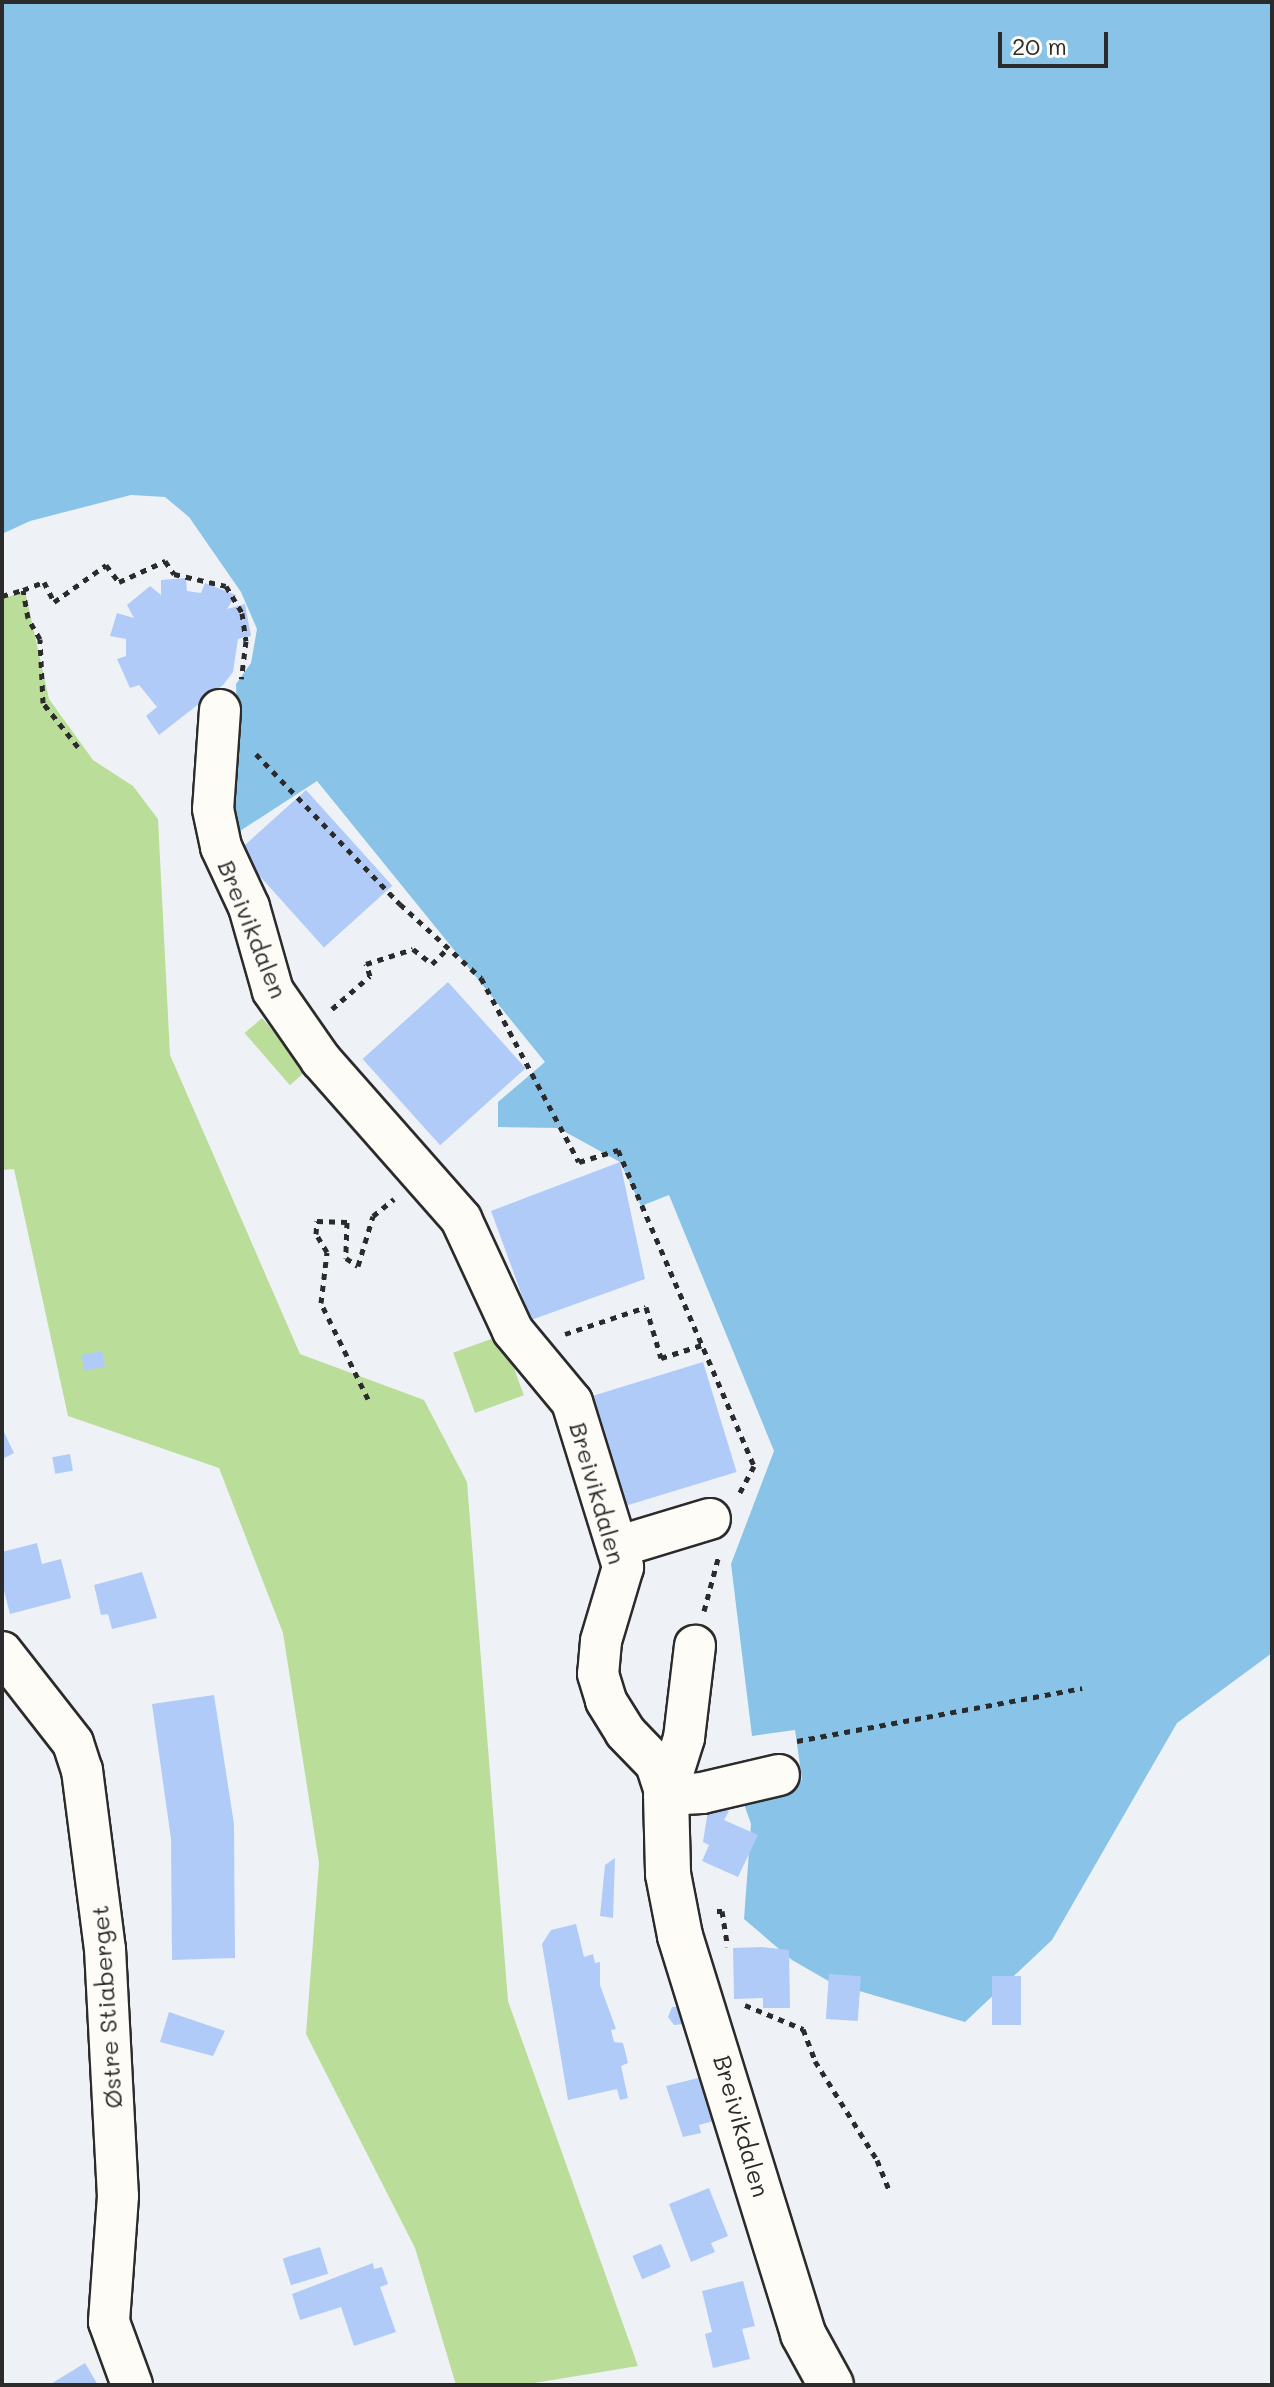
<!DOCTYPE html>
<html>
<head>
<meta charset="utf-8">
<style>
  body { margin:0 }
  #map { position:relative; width:1274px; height:2387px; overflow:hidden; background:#eef2f7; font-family:Mali,sans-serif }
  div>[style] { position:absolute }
  .green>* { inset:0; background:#bade99; transform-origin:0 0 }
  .water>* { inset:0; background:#89c4e8 }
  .building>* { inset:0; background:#b1cbf8; transform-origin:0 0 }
  .path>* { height:5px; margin-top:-2.5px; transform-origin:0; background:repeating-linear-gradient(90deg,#2b2b2b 0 6px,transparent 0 12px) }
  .roads { filter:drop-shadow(2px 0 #2b2b2b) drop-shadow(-2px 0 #2b2b2b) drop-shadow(0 2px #2b2b2b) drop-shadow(0 -2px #2b2b2b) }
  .minor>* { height:40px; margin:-20px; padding:0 20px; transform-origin:20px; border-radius:20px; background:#fdfcf7 }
  .major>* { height:44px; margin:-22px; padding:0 22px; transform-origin:22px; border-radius:22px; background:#fdfcf7 }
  span { translate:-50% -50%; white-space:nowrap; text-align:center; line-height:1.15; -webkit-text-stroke:6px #fdfcf7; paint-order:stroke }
  .street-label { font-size:24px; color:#2b2b2b }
  .frame { position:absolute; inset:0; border:4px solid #2b2b2b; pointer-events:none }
  .scale { position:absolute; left:998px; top:32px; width:110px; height:36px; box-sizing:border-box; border:4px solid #2b2b2b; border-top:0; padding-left:10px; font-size:24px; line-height:28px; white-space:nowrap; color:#2b2b2b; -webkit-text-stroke:6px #fdfcf7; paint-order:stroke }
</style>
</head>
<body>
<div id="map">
  <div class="green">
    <div style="clip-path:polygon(25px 591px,49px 699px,93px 760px,133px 786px,158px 819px,170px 1055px,300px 1354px,424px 1400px,467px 1482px,508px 2001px,638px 2366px,522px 2385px,456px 2385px,415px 2248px,306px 2034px,319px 1863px,283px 1633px,219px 1468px,68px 1416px,14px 1169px,2px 1170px,2px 599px)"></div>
    <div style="left:262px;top:1018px;width:69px;height:23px;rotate:49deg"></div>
    <div style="left:502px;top:1335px;width:64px;height:52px;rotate:70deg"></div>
  </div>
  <div class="water">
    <div style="clip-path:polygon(2px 2px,1272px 2px,1272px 1653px,1177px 1723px,1052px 1940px,965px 2022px,832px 1983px,792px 1960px,744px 1919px,751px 1824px,739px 1790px,802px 1780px,795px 1730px,752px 1736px,731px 1564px,774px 1451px,669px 1195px,641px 1206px,620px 1162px,558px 1128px,498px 1127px,498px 1102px,545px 1062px,317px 781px,240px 831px,205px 784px,238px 742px,236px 684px,251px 663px,257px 629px,241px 592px,189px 517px,165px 497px,131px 495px,30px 521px,2px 534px)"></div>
  </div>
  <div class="building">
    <div style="clip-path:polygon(186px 578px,187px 591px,201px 593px,205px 583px,236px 595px,227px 609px,245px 604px,251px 636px,238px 639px,233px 672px,223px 685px,159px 735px,146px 716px,157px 707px,139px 685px,130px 688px,117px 659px,126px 656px,126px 639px,110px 636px,117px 613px,134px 618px,127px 605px,150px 586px,161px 595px,161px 580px)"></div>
    <div style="left:306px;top:790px;width:129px;height:92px;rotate:48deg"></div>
    <div style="left:448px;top:982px;width:116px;height:115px;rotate:48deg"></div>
    <div style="clip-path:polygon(620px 1162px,645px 1279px,531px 1320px,491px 1211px)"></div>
    <div style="left:102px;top:1351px;width:16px;height:21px;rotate:79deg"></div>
    <div style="left:703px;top:1362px;width:115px;height:121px;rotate:73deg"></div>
    <div style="clip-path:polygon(2px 1428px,14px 1453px,2px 1459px)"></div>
    <div style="left:70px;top:1454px;width:17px;height:18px;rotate:80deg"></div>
    <div style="clip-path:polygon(37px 1543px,42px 1564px,61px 1559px,71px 1598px,10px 1614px,2px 1583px,2px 1552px)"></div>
    <div style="clip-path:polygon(142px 1572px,157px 1618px,112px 1629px,108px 1614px,101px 1615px,94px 1585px)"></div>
    <div style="clip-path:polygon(214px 1695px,234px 1824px,235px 1958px,172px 1960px,171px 1839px,152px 1704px)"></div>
    <div style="clip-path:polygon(709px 1804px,729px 1811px,724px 1820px,758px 1835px,738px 1877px,702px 1861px,709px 1845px,703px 1842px)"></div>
    <div style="clip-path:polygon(615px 1858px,613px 1918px,600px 1916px,605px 1865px)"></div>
    <div style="clip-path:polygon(576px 1924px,584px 1957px,593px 1954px,595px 1963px,600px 1962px,600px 1985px,616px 2029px,611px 2030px,614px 2042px,623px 2043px,628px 2063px,621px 2066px,628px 2098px,620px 2100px,617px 2089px,568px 2100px,542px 1944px,551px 1930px)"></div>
    <div style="clip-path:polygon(762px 1947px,789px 1950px,790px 2008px,763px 2008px,763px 1998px,734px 1999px,733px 1948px)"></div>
    <div style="left:829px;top:1974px;width:32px;height:45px;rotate:4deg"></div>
    <div style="left:992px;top:1976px;width:29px;height:49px"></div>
    <div style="clip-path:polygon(672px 2007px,682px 2007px,688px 2014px,684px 2024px,674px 2025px,668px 2017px)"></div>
    <div style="clip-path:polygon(169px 2012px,225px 2031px,213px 2056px,160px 2042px)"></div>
    <div style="clip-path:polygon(702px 2077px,714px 2121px,699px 2125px,701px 2133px,683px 2137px,666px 2086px)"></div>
    <div style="clip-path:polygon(709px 2188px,728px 2236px,711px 2243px,715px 2252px,691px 2262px,669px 2204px)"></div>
    <div style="left:661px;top:2244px;width:25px;height:31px;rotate:67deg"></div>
    <div style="left:320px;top:2247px;width:28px;height:39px;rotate:73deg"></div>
    <div style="clip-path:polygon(373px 2263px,374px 2269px,382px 2267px,388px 2284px,380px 2287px,396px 2332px,354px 2346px,341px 2307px,300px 2320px,292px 2294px)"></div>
    <div style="clip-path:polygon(743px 2281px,755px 2326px,742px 2329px,750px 2359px,713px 2368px,705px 2334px,712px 2332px,702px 2291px)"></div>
    <div style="clip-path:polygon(85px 2363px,98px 2385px,49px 2385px)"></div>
  </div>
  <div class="path">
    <div style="left:2px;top:596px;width:22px;rotate:-16deg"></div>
    <div style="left:78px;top:747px;width:56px;rotate:-128.5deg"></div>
    <div style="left:43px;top:703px;width:64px;rotate:-92.7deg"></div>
    <div style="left:40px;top:639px;width:24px;rotate:-120deg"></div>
    <div style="left:28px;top:618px;width:28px;rotate:-100deg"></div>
    <div style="left:23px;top:590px;width:22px;rotate:-21deg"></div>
    <div style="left:44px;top:582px;width:22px;rotate:63deg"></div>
    <div style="left:54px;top:602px;width:64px;rotate:-35.4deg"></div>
    <div style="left:106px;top:565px;width:21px;rotate:53deg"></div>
    <div style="left:119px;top:582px;width:51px;rotate:-24.5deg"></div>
    <div style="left:165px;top:561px;width:16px;rotate:55deg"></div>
    <div style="left:174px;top:574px;width:53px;rotate:13deg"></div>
    <div style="left:226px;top:586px;width:31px;rotate:59deg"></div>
    <div style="left:242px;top:613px;width:28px;rotate:82deg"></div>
    <div style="left:246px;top:641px;width:38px;rotate:97deg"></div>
    <div style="left:256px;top:754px;width:208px;rotate:46.2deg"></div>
    <div style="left:400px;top:904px;width:110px;rotate:42.4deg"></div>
    <div style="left:481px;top:978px;width:208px;rotate:62deg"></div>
    <div style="left:579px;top:1162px;width:41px;rotate:-17.1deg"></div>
    <div style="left:618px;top:1150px;width:344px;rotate:66.7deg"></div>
    <div style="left:754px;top:1466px;width:34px;rotate:118deg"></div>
    <div style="left:332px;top:1009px;width:50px;rotate:-41deg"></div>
    <div style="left:370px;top:976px;width:13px;rotate:-108deg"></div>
    <div style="left:366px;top:964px;width:49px;rotate:-17.7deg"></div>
    <div style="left:413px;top:949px;width:24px;rotate:38deg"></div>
    <div style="left:432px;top:964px;width:24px;rotate:-45deg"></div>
    <div style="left:565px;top:1334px;width:85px;rotate:-18.4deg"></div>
    <div style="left:646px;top:1307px;width:53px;rotate:73.6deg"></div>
    <div style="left:661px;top:1358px;width:43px;rotate:-17.6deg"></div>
    <div style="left:368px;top:1399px;width:107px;rotate:-116.1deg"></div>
    <div style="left:321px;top:1303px;width:51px;rotate:-83.3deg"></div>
    <div style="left:327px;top:1252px;width:21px;rotate:-121deg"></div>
    <div style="left:316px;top:1234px;width:13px;rotate:-86deg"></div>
    <div style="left:317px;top:1221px;width:30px;rotate:2deg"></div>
    <div style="left:347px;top:1222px;width:36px;rotate:92deg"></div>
    <div style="left:346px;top:1258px;width:14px;rotate:34deg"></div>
    <div style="left:358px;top:1266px;width:52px;rotate:-73.3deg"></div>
    <div style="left:373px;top:1216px;width:27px;rotate:-39deg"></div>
    <div style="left:704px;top:1611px;width:58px;rotate:-75deg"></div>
    <div style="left:797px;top:1741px;width:290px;rotate:-10.5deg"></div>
    <div style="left:717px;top:1911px;width:5px"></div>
    <div style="left:722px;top:1911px;width:36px;rotate:81deg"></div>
    <div style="left:745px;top:2005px;width:63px;rotate:22.5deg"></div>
    <div style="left:803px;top:2029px;width:34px;rotate:69deg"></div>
    <div style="left:815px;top:2061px;width:117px;rotate:57.9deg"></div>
    <div style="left:877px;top:2160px;width:35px;rotate:68deg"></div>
  </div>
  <div class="roads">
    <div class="minor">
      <div style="left:220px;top:710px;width:99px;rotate:94deg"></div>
      <div style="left:213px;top:809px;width:39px;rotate:78deg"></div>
      <div style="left:221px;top:847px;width:66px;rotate:65deg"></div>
      <div style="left:249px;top:907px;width:87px;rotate:74.1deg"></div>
      <div style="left:273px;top:991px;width:84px;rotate:55.2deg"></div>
      <div style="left:321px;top:1060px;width:212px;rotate:48.6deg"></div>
      <div style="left:461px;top:1219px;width:123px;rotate:65.1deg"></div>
      <div style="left:513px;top:1331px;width:92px;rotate:50.3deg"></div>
      <div style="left:572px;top:1402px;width:173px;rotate:72.8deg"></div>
      <div style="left:623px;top:1567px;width:77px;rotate:106.6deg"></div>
      <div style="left:601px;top:1641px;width:33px;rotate:95deg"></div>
      <div style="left:598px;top:1674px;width:28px;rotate:73deg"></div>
      <div style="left:606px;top:1701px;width:36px;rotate:58deg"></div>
      <div style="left:625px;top:1732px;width:45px;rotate:45.9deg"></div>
      <div style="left:656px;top:1764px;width:33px;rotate:72deg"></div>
      <div style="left:617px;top:1547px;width:97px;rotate:-16.8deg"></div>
      <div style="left:2px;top:1652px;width:115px;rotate:52deg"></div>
      <div style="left:73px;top:1743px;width:28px;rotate:72deg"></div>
      <div style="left:82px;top:1770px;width:180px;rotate:82.7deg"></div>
      <div style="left:105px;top:1949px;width:247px;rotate:87deg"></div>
      <div style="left:118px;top:2196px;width:126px;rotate:94.1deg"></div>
      <div style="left:109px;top:2322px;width:67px;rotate:69.9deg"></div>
      <div style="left:666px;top:1795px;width:60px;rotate:-72.5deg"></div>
      <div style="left:684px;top:1738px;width:93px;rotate:-83.2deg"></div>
      <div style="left:666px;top:1795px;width:36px;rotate:-3deg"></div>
      <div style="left:702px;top:1793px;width:79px;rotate:-13.2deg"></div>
    </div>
    <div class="major">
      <div style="left:666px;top:1795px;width:79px;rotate:88.5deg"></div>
      <div style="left:668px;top:1874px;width:63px;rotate:79deg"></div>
      <div style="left:680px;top:1936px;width:417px;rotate:72.8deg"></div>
      <div style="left:803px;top:2334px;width:58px;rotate:61.2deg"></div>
    </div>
  </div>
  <div class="street-label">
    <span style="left:253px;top:929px;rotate:68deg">Breivikdalen</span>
    <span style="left:598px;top:1493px;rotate:74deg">Breivikdalen</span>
    <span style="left:106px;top:2007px;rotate:-94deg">Østre Stiaberget</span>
    <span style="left:742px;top:2126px;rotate:74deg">Breivikdalen</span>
  </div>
  <div class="frame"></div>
  <div class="scale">20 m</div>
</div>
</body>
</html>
